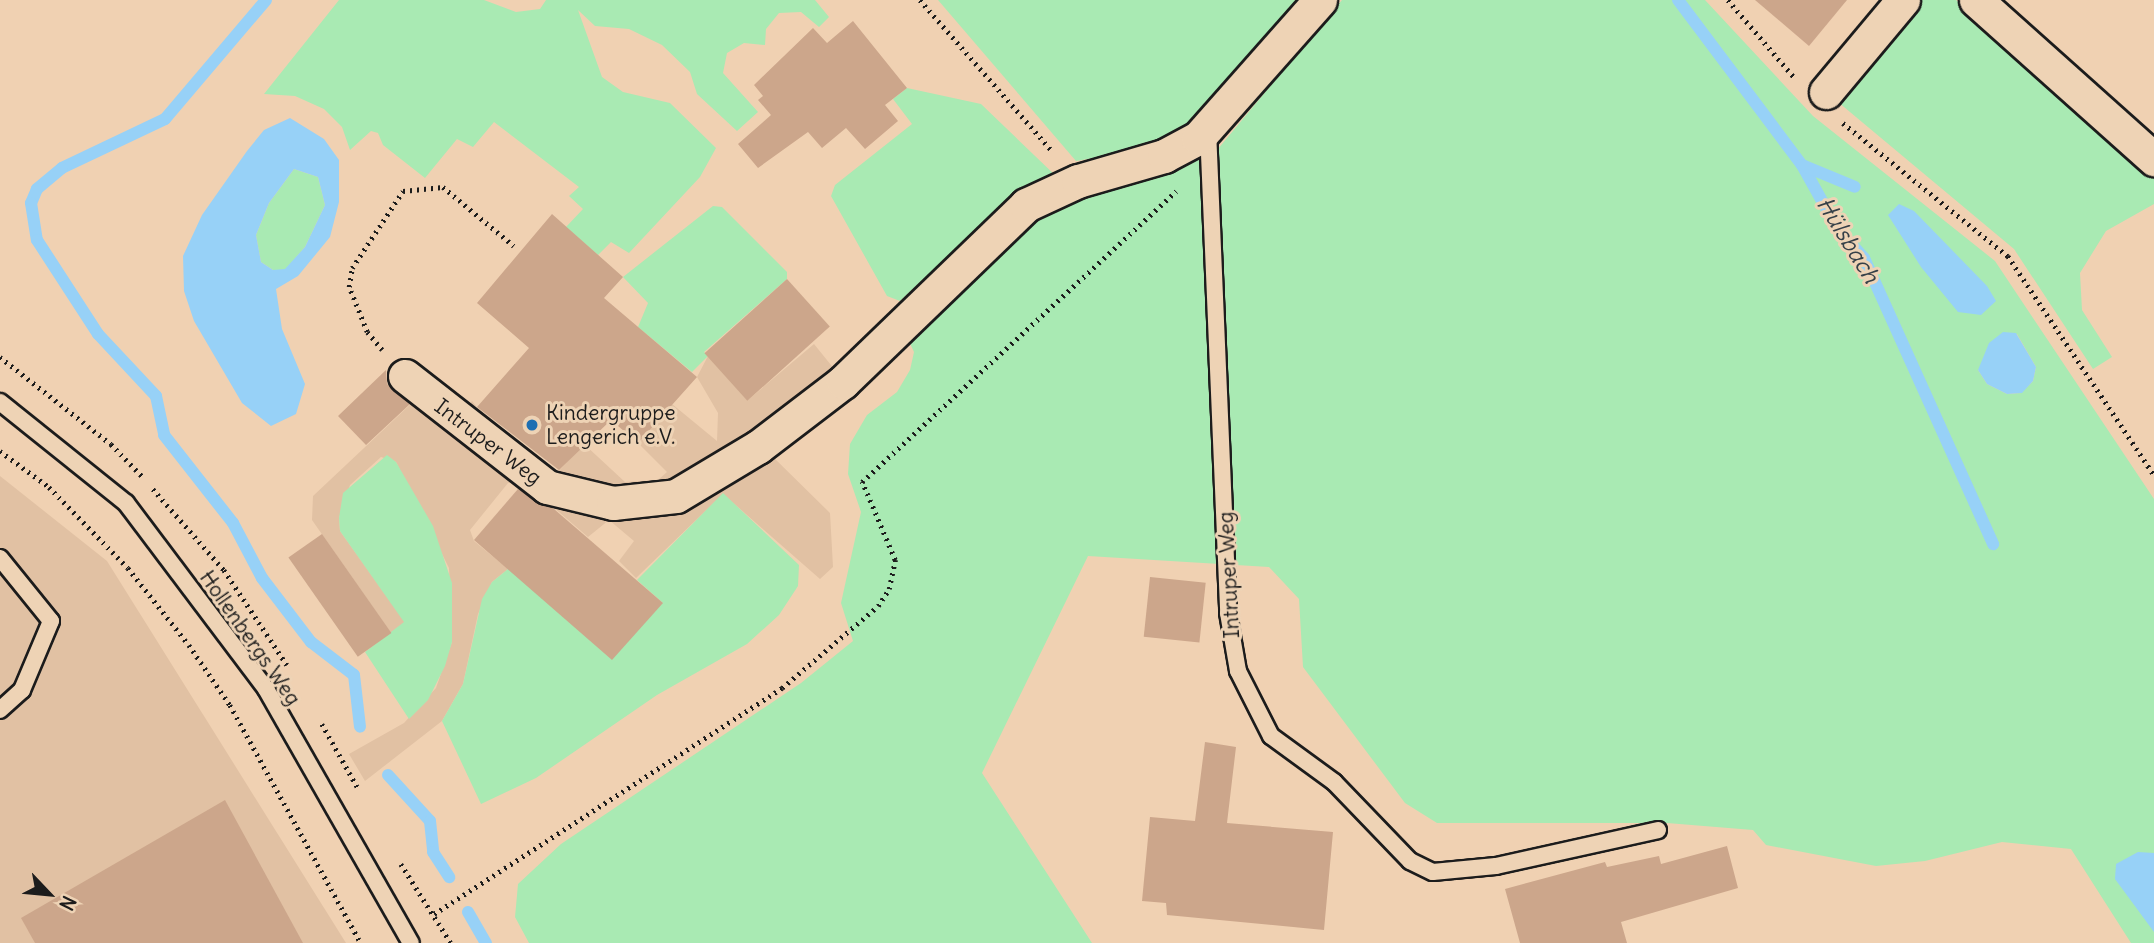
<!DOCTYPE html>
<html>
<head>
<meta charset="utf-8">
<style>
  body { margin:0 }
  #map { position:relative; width:2154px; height:943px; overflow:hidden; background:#f0d1b2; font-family:Delius,sans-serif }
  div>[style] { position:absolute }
  .built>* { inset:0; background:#e1c1a3 }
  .green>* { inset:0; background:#a9eab3 }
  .water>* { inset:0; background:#97d1f7 }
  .stream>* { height:12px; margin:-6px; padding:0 6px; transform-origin:6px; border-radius:6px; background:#97d1f7 }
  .building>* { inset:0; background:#cca68b; transform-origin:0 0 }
  .path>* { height:4.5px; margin-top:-2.25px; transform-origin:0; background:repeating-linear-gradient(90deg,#1c1c1c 0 2px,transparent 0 7px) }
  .roads { filter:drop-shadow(2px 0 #1c1c1c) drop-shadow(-2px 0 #1c1c1c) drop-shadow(0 2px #1c1c1c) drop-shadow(0 -2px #1c1c1c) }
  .service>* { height:16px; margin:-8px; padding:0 8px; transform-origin:8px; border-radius:8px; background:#eed3b5 }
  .minor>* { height:33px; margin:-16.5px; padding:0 16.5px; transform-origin:16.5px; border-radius:16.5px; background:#eed3b5 }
  .dots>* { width:19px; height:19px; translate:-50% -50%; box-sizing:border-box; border:4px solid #eed3b5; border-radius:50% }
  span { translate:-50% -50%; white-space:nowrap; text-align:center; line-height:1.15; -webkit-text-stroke:6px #eed3b5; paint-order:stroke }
  .poi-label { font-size:21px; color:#1c1c1c }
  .left { translate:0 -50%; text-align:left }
  .street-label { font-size:21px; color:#1c1c1c }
  .water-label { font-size:23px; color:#354048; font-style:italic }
  .north { position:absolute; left:14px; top:859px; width:70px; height:70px; -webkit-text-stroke:5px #eed3b5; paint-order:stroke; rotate:116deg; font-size:19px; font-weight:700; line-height:28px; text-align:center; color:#1c1c1c }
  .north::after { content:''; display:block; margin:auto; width:24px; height:32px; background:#1c1c1c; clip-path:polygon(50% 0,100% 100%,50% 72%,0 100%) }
</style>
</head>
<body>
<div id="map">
  <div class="built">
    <div style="clip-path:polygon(814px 344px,852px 391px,770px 454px,830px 513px,833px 567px,820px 579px,723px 494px,636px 578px,619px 561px,634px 541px,609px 520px,588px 537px,524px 482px,508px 483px,470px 530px,474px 541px,508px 569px,492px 582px,478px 614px,463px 684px,442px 721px,365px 781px,349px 754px,404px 723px,436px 688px,452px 642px,449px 568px,396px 462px,381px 457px,350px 485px,339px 518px,340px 531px,405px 622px,391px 633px,312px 520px,313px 496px,414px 401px,465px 410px,472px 401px,476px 406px,469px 414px,554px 476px,584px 444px,625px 482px,658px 480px,667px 472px,638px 443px,672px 404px,717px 441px,718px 413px,697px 377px,708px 356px,748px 400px)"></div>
    <div style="clip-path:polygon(0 476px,107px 561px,346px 943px,0 943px)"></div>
  </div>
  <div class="green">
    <div style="clip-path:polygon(339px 0,484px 0,516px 12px,540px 9px,546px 0,815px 0,829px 17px,819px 27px,801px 12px,779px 13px,766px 29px,765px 45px,744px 43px,727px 53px,723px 73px,758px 112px,737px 131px,697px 94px,690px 72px,662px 45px,629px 29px,595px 26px,578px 10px,602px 77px,623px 92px,670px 103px,716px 148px,700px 177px,629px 253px,611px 242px,598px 255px,566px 227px,583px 209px,569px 196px,579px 187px,494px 122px,473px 147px,457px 139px,425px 178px,383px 145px,378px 133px,371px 131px,350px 150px,342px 127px,324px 109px,295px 96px,264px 94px)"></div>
    <div style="clip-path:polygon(938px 0,1297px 0,1188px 126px,1152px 148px,1076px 161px)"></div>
    <div style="clip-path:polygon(evenodd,1342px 0,1705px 0,1813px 116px,1995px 261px,2154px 499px,2154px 943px,2131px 943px,2071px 849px,2002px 842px,1925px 861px,1876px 866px,1766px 845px,1753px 830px,1667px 823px,1437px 823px,1405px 803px,1303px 667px,1299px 599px,1269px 567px,1088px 556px,982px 773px,1092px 943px,529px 943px,515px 917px,518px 884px,561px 844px,801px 683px,853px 641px,841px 603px,861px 512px,848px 474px,850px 444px,867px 415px,897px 392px,910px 370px,914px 352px,906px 335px,1039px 214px,1217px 150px,1342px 0,2017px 334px,2036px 367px,2033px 381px,2021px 393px,2007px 394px,1987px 384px,1978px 370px,2017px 334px)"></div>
    <div style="clip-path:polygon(1922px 0,1956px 0,2141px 158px,2154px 176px,2154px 204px,2106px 231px,2080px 273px,2082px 310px,2112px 357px,2093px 369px,2014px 249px,1838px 102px)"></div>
    <div style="clip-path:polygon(907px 88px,981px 104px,1058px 178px,1007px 201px,900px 301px,887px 296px,831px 196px,835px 185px,912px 124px,893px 99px)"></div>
    <div style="clip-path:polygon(294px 169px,318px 177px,325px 205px,305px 247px,285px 270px,273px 270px,261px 262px,256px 235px,269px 203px)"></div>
    <div style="clip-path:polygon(713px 206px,722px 207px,787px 272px,787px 279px,704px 352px,708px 356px,692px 372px,638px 327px,648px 303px,623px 277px)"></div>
    <div style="clip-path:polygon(387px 455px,396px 462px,433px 526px,452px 583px,452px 642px,445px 666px,428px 700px,409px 719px,365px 652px,404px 622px,340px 531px,339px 518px,343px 493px)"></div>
    <div style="clip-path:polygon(723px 493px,799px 565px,798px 586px,779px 615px,747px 644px,657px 695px,536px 778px,481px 804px,442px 721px,463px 684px,482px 599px,492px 582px,508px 569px,663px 603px,637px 580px)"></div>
  </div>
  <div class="water">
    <div style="clip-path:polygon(evenodd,290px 118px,324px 139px,339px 160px,339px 202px,330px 237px,298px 276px,276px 289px,282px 329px,305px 384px,296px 414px,271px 426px,242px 403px,194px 321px,184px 291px,183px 256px,202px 215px,247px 151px,264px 130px,290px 118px,294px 169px,318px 177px,325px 205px,305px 247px,285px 269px,273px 270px,261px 262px,256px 235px,269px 203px,294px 169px)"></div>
    <div style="clip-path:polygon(1899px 204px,1914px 211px,1987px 286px,1996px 301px,1981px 315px,1958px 312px,1921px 267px,1888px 215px)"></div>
    <div style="clip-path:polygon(2003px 332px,2016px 333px,2036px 367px,2033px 381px,2022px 393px,2007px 394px,1987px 384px,1978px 370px,1989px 343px)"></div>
    <div style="clip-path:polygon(2138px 852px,2154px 853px,2154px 932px,2115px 879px,2116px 864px)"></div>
  </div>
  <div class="stream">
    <div style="left:266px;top:0;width:156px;rotate:130.3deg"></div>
    <div style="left:165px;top:119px;width:114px;rotate:154.6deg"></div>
    <div style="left:62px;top:168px;width:33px;rotate:140deg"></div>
    <div style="left:37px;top:189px;width:15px;rotate:113deg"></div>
    <div style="left:31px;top:203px;width:37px;rotate:81deg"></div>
    <div style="left:37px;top:240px;width:112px;rotate:57deg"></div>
    <div style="left:98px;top:334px;width:85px;rotate:46.9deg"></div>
    <div style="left:156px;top:396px;width:40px;rotate:78deg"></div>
    <div style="left:164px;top:435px;width:112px;rotate:51.9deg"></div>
    <div style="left:233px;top:523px;width:62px;rotate:62.2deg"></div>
    <div style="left:262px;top:578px;width:81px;rotate:52.6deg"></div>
    <div style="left:311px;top:642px;width:54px;rotate:37.5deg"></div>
    <div style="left:354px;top:675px;width:52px;rotate:83.4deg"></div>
    <div style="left:1678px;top:0;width:206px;rotate:53.1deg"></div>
    <div style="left:1802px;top:165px;width:72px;rotate:60.9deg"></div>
    <div style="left:1837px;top:228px;width:40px;rotate:48deg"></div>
    <div style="left:1864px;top:258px;width:314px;rotate:65.7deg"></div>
    <div style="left:1802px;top:165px;width:57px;rotate:22.5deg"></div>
    <div style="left:388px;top:775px;width:62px;rotate:47.6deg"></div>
    <div style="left:430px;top:821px;width:31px;rotate:84deg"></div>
    <div style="left:433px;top:852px;width:30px;rotate:57deg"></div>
    <div style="left:468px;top:912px;width:36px;rotate:60deg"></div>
  </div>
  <div class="building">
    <div style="clip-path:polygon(1755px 0,1847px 0,1809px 46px)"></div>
    <div style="clip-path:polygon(853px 21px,907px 88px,885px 105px,898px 121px,865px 149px,846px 128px,822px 148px,808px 132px,758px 168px,738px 144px,771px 115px,758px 100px,763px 96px,754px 85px,813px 28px,827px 43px)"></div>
    <div style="clip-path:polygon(552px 214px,623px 277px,604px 298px,697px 377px,638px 443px,611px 420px,559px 470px,477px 407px,529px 348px,477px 303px)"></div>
    <div style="left:787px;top:279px;width:64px;height:111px;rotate:48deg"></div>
    <div style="clip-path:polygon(386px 370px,387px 384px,410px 404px,366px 445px,338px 416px)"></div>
    <div style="clip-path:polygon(518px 489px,554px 509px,663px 603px,612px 660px,474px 540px)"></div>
    <div style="left:322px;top:534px;width:121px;height:41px;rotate:55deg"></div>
    <div style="left:1150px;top:577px;width:56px;height:60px;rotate:6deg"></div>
    <div style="clip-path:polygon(1205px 742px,1236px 747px,1227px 823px,1333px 832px,1324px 930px,1167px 915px,1166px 903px,1142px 901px,1150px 817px,1195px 821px)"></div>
    <div style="clip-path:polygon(225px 800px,303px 943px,35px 943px,21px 918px)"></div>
    <div style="clip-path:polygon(1727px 846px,1738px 888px,1621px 922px,1627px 943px,1520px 943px,1505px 889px,1605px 862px,1607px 867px,1659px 856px,1661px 864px)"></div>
  </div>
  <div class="path">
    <div style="left:920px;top:0;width:202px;rotate:48.8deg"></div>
    <div style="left:1728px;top:0;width:101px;rotate:49.4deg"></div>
    <div style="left:1843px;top:123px;width:212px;rotate:38.9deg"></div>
    <div style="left:2008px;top:256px;width:263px;rotate:56.3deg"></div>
    <div style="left:382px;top:350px;width:23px;rotate:-130deg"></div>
    <div style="left:367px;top:332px;width:48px;rotate:-111.8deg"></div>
    <div style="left:349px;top:287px;width:19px;rotate:-81deg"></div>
    <div style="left:352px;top:268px;width:92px;rotate:-56.5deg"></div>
    <div style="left:403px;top:191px;width:40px;rotate:-5.7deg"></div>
    <div style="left:443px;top:187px;width:92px;rotate:39.7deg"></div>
    <div style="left:0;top:357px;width:141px;rotate:38.1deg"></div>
    <div style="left:111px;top:444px;width:46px;rotate:45.9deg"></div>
    <div style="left:0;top:451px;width:61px;rotate:36.3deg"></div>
    <div style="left:49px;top:487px;width:113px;rotate:45.7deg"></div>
    <div style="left:128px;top:568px;width:98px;rotate:51.6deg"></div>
    <div style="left:189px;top:645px;width:73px;rotate:55.7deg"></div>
    <div style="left:230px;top:705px;width:272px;rotate:61.2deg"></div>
    <div style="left:153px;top:489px;width:108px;rotate:48.8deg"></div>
    <div style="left:224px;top:570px;width:114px;rotate:56.4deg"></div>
    <div style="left:322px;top:724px;width:76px;rotate:60.7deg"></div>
    <div style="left:401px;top:864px;width:93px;rotate:57.7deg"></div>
    <div style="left:434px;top:914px;width:415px;rotate:-33deg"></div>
    <div style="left:782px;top:688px;width:126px;rotate:-40.5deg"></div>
    <div style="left:878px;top:606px;width:20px;rotate:-57deg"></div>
    <div style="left:889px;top:589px;width:30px;rotate:-78deg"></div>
    <div style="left:895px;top:560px;width:85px;rotate:-112.9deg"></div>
    <div style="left:862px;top:482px;width:428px;rotate:-42.8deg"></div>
  </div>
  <div class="roads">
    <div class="service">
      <div style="left:1208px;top:130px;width:483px;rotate:87.6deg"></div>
      <div style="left:1228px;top:613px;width:59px;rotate:80.2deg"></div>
      <div style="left:1238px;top:671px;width:73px;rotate:63.1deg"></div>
      <div style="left:1271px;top:736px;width:78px;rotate:36.1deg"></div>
      <div style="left:1334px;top:782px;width:110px;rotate:46.1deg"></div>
      <div style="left:1410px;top:861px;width:25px;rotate:26deg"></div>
      <div style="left:1433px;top:872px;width:63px;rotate:-5.4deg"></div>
      <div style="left:1496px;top:866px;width:166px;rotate:-12.5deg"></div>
      <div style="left:0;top:402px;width:161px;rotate:38.7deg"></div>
      <div style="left:126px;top:503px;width:233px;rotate:53deg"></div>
      <div style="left:266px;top:689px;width:292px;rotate:60.3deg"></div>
      <div style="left:0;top:558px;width:81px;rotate:51deg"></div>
      <div style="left:51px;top:621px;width:75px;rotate:112.8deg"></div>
      <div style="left:22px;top:690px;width:30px;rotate:138deg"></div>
    </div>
    <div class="minor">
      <div style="left:1976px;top:0;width:239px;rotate:41.8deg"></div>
      <div style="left:1826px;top:92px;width:120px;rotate:-50.1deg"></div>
      <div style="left:405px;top:376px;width:180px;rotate:38deg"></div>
      <div style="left:547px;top:487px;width:68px;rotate:13.6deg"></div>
      <div style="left:613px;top:503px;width:63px;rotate:-6.3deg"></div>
      <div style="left:676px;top:496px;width:96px;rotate:-30.9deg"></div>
      <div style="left:758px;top:447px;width:107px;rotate:-37.4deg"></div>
      <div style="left:843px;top:382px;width:255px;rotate:-44deg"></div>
      <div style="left:1026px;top:205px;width:57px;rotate:-24.8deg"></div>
      <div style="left:1078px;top:181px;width:90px;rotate:-16.2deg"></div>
      <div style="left:1164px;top:156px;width:38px;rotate:-28deg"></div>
      <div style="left:1198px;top:138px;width:184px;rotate:-48.5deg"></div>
    </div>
  </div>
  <div class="dots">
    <div style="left:532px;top:425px;background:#1f6fb2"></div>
  </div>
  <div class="poi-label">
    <span class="left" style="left:546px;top:425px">Kindergruppe<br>Lengerich e.V.</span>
  </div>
  <div class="street-label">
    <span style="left:488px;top:442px;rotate:37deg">Intruper Weg</span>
    <span style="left:1229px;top:575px;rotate:-93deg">Intruper Weg</span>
    <span style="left:250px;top:638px;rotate:55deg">Hollenbergs Weg</span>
  </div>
  <div class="water-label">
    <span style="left:1848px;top:240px;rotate:58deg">Hülsbach</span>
  </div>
  <div class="north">N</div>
</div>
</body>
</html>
